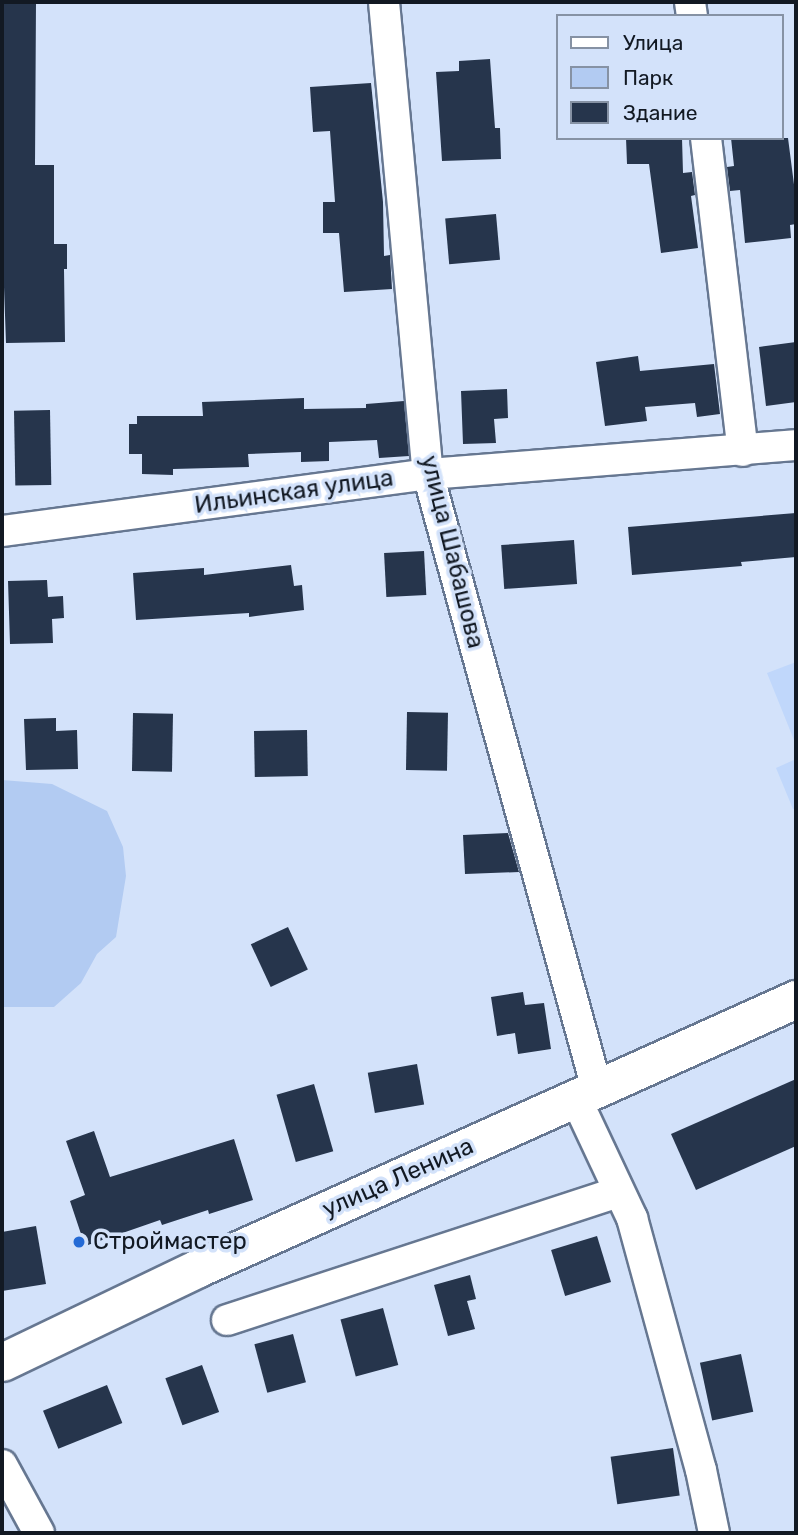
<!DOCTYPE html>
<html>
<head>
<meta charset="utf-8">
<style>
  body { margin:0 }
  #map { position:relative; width:798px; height:1535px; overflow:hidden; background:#d3e2fa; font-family:Rubik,sans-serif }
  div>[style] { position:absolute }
  .built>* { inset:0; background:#c0d7fb }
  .green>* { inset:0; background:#b2cbf2 }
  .building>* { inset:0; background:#26354c; transform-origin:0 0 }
  .roads { filter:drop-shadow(2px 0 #667791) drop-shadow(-2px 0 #667791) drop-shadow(0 2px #667791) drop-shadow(0 -2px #667791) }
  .minor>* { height:30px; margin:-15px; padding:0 15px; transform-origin:15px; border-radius:15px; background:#fff }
  .major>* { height:37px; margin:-18.5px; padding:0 18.5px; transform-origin:18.5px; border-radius:18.5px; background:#fff }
  .dots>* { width:19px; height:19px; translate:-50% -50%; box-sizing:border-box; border:4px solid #d3e2fa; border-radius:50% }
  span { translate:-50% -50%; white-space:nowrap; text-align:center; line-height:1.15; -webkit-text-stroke:7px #d3e2fa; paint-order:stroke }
  .street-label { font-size:24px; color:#121923 }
  .poi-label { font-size:24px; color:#121923 }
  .left { translate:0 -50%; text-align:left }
  .frame { position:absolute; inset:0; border:4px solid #121923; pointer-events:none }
  .legend { position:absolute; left:556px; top:14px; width:228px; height:126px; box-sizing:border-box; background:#d3e2fa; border:2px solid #8692a4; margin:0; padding:9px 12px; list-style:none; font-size:21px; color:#121923 }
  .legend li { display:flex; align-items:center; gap:14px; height:35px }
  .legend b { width:35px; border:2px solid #8692a4 }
</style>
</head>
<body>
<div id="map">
  <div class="built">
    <div style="clip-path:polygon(796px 662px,796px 745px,767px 673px)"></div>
    <div style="clip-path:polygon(796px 759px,796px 808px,793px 809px,776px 768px)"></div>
  </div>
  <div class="green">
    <div style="clip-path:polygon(2px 780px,52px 784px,107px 811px,123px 847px,126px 876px,116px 937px,97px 954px,81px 983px,54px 1007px,2px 1007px)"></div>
  </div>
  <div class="building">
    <div style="clip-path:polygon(2px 2px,36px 2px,35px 165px,54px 165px,54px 244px,67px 244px,67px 269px,64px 269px,65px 342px,6px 343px,2px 231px)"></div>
    <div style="clip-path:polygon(490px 59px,495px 128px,500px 128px,501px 159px,442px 161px,436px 72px,459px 71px,459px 61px)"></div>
    <div style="clip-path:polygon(371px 83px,383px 202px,384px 256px,390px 255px,392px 289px,344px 292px,339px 233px,323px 233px,323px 202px,335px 202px,330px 131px,313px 132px,310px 87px)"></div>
    <div style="clip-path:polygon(626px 138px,682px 138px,683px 173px,692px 172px,695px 195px,691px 196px,698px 248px,661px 253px,649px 164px,627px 164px)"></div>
    <div style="clip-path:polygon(731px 138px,788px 138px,796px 200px,796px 224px,790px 225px,791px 238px,745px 243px,740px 190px,730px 191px,727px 167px,734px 166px)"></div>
    <div style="left:496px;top:214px;width:46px;height:51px;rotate:85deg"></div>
    <div style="clip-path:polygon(796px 342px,796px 402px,766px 406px,759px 347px)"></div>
    <div style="clip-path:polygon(638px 356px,640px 371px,714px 364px,720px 414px,697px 417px,695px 403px,645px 407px,647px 421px,605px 426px,596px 362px)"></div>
    <div style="clip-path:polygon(507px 389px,508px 418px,494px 419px,496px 443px,463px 444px,461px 391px)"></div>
    <div style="clip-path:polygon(304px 398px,304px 409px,366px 408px,366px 404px,404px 401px,409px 456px,379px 458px,377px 440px,329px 442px,329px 461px,301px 462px,301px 452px,248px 454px,249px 467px,173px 469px,173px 475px,142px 474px,142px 454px,129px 454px,129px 424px,137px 424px,137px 416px,203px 416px,202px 402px)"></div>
    <div style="left:50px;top:410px;width:75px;height:36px;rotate:89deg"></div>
    <div style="clip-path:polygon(796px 513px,796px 557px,741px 562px,742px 566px,632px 575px,628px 527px)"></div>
    <div style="left:574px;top:540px;width:44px;height:73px;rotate:86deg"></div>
    <div style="left:424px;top:551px;width:44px;height:40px;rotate:87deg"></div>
    <div style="clip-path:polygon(291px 565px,294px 586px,302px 585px,304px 610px,249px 617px,249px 613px,136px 620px,133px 573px,204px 568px,204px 575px)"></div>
    <div style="clip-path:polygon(47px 580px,48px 597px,63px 596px,64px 618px,52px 619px,53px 643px,10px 644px,8px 581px)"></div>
    <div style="left:407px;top:712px;width:41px;height:58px;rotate:1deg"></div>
    <div style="left:133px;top:713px;width:40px;height:58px;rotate:1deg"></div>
    <div style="clip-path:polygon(56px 718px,56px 731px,77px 730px,78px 769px,26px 770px,24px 719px)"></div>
    <div style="left:307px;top:730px;width:46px;height:53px;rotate:89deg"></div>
    <div style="clip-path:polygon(508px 833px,519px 872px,465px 874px,463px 835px)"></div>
    <div style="left:288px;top:927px;width:47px;height:41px;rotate:65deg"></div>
    <div style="clip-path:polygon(523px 992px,525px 1005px,544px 1003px,551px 1049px,518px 1054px,515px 1033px,497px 1036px,491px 997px)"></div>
    <div style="left:417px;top:1064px;width:41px;height:50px;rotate:80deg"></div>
    <div style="clip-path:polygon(796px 1079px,796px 1146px,696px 1190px,671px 1134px)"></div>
    <div style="left:314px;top:1084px;width:70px;height:39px;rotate:74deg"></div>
    <div style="clip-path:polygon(94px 1131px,110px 1177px,234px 1139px,253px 1200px,209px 1214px,208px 1210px,162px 1225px,160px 1220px,85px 1246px,70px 1201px,85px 1195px,66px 1141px)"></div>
    <div style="clip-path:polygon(36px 1226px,46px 1284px,2px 1291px,2px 1232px)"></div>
    <div style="left:597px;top:1236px;width:48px;height:48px;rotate:73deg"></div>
    <div style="clip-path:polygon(470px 1275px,476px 1299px,467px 1301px,475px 1329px,448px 1336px,434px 1285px)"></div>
    <div style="left:383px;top:1308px;width:59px;height:44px;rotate:75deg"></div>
    <div style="left:293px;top:1334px;width:50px;height:40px;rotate:75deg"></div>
    <div style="left:741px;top:1354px;width:59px;height:42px;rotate:78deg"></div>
    <div style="left:202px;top:1365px;width:50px;height:39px;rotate:70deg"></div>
    <div style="left:107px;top:1385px;width:41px;height:69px;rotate:68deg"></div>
    <div style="left:673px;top:1448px;width:48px;height:63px;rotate:82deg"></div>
  </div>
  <div class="roads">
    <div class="minor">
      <div style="left:384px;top:2px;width:474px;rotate:84.7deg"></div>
      <div style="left:428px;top:474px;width:638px;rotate:74.63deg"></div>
      <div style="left:690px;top:2px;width:14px;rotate:82deg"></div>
      <div style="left:706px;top:138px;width:315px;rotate:83.3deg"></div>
      <div style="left:2px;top:531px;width:430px;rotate:-7.6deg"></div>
      <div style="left:428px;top:474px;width:369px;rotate:-4.5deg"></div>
      <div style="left:576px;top:1099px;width:132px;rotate:64.8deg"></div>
      <div style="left:632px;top:1218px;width:261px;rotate:74.7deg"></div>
      <div style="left:701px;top:1470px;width:64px;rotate:78.3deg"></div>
      <div style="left:227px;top:1320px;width:412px;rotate:-18.1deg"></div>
      <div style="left:2px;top:1465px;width:77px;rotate:61.4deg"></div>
    </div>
    <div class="major">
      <div style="left:2px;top:1362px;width:217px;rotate:-25.6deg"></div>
      <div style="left:198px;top:1268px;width:656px;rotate:-24.22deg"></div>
    </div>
  </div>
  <div class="dots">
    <div style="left:79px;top:1242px;background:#246ad5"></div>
  </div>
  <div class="street-label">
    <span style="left:294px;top:492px;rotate:-8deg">Ильинская улица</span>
    <span style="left:452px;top:552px;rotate:76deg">улица Шабашова</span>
    <span style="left:398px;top:1178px;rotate:-24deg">улица Ленина</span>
  </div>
  <div class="poi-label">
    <span class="left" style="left:93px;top:1242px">Строймастер</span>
  </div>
  <div class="frame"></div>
  <ul class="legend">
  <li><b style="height:9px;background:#fff"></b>Улица</li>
  <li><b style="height:19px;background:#b2cbf2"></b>Парк</li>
  <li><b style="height:19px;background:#26354c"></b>Здание</li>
  </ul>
</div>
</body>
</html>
